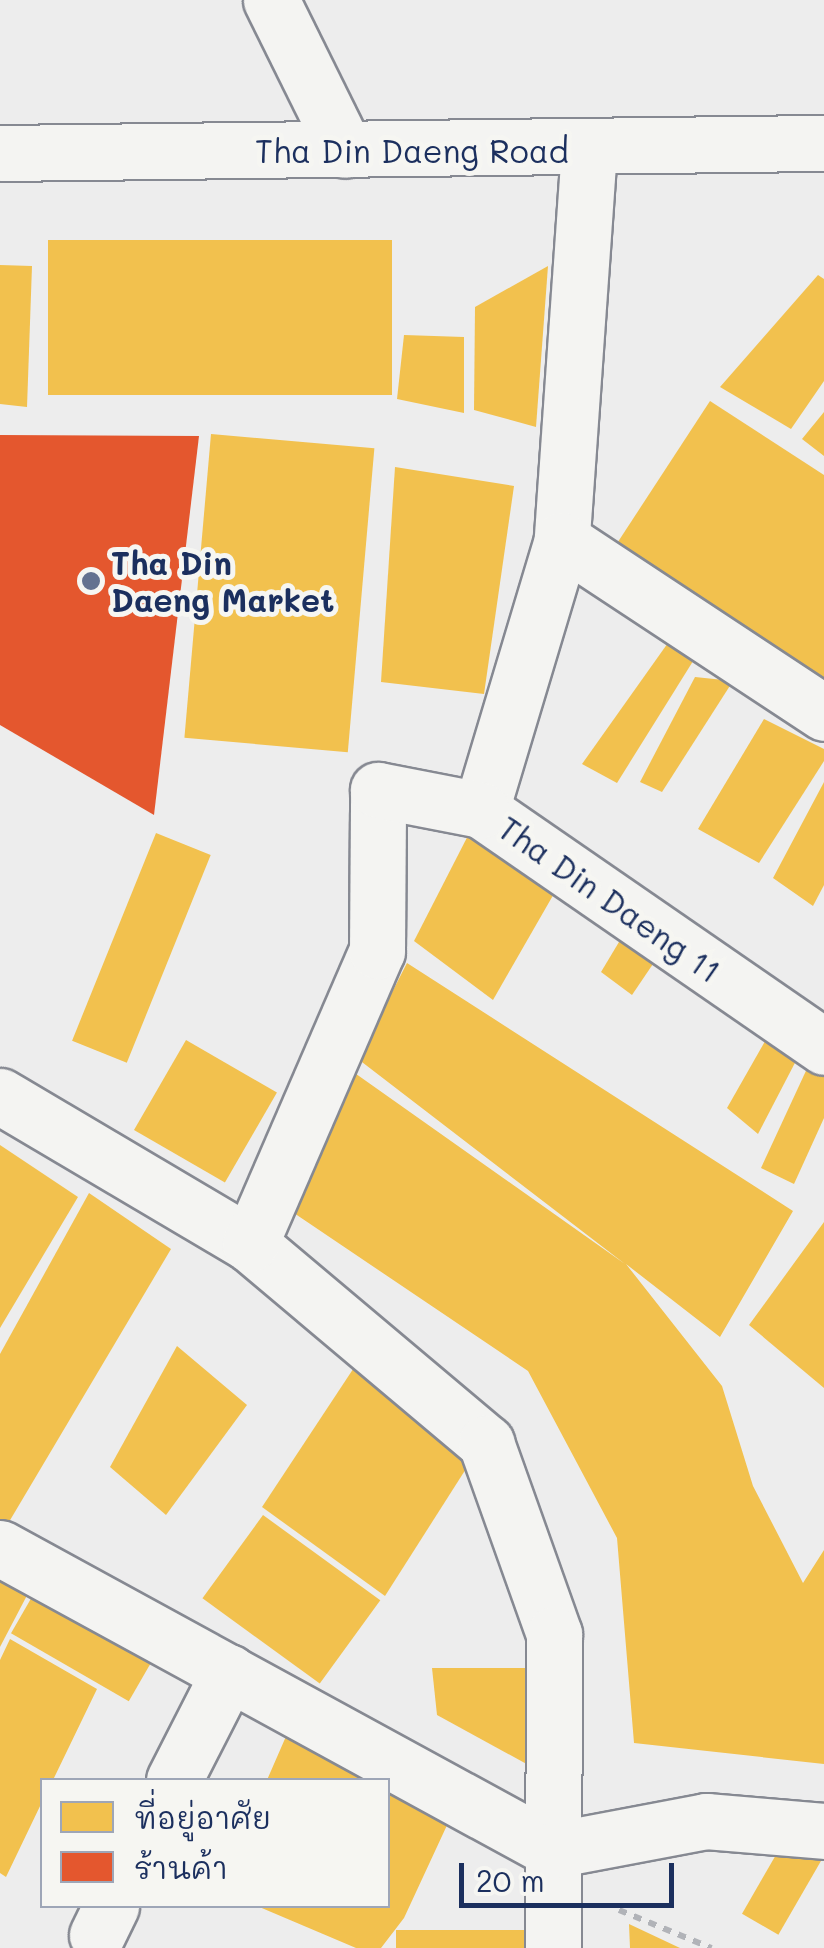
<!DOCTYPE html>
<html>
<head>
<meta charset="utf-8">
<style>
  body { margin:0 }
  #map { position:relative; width:824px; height:1948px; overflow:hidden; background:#ededed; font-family:Mali,"Playpen Sans Thai",sans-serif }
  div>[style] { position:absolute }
  .homes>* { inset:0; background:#f2c14e; transform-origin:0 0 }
  .shops>* { inset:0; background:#e4572e }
  .path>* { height:6px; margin-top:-3px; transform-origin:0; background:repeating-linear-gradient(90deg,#b1b3b8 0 8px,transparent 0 16px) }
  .roads { filter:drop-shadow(2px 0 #868992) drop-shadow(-2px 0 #868992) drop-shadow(0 2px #868992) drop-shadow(0 -2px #868992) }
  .minor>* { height:55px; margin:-27.5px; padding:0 27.5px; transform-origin:27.5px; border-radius:27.5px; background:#f4f4f2 }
  .dots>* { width:28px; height:28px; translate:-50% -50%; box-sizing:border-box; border:5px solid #f6f6f2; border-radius:50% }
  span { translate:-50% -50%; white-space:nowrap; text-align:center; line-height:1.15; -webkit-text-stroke:10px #f6f6f2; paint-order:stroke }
  .street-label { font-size:32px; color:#1b2f5e }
  .poi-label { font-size:32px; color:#1b2f5e; font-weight:700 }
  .left { translate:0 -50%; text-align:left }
  .legend { position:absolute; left:40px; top:1778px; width:350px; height:130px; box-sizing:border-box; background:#f6f6f2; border:2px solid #9ea6b7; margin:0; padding:12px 18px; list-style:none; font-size:30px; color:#1b2f5e }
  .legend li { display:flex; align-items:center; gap:20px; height:50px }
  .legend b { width:50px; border:2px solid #9ea6b7 }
  .scale { position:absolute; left:459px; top:1863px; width:215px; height:45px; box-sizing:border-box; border:5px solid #1b2f5e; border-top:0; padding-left:12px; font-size:30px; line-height:35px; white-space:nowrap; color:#1b2f5e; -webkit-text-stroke:8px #f6f6f2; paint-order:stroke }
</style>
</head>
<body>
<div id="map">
  <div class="homes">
    <div style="left:48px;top:240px;width:344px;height:155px"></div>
    <div style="clip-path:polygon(0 265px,32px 266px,27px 407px,0 404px)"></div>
    <div style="clip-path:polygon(548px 266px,536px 427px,474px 410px,475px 307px)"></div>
    <div style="clip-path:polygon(818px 275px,824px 279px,824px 381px,791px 429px,720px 387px)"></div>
    <div style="clip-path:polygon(404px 335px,464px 337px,464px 413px,397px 399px)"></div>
    <div style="clip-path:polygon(710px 401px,824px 475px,824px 689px,612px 551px)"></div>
    <div style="clip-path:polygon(824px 412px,824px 456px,802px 439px)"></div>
    <div style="left:211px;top:434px;width:164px;height:305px;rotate:5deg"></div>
    <div style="clip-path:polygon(395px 467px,514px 486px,484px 694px,381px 682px)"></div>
    <div style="clip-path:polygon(675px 633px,700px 650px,617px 783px,582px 764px)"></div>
    <div style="clip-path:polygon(695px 677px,733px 681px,662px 792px,640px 782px)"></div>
    <div style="clip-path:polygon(764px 719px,824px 749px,824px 761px,759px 863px,698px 829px)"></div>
    <div style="clip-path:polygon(824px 782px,824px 885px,813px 906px,773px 878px)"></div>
    <div style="clip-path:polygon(477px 818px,563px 878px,493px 1000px,414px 941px)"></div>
    <div style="left:156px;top:833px;width:59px;height:224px;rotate:22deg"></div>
    <div style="clip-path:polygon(625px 932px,655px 961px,632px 995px,601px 972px)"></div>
    <div style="clip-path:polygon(407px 963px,793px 1211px,720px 1337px,626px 1264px,722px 1386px,753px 1486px,803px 1583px,824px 1550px,824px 1764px,634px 1743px,617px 1538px,528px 1371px,285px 1207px,342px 1064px,625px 1264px,358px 1059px)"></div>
    <div style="clip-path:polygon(772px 1029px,798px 1057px,758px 1134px,727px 1108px)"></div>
    <div style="left:186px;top:1040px;width:105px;height:104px;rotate:30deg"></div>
    <div style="clip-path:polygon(811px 1060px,824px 1070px,824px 1118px,794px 1184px,761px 1168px)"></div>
    <div style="clip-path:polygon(0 1145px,78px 1197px,0 1328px)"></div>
    <div style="clip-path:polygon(89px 1193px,171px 1249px,6px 1527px,0 1523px,0 1354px)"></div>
    <div style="clip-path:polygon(824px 1222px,824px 1388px,749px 1325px)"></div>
    <div style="clip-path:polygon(177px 1346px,247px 1405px,166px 1515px,110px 1467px)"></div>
    <div style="clip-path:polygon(365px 1351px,478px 1450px,385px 1596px,262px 1507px)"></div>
    <div style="left:263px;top:1515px;width:145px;height:103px;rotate:36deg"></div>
    <div style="clip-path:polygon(0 1563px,34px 1582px,0 1647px)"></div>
    <div style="left:44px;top:1576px;width:136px;height:66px;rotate:30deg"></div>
    <div style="clip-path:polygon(10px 1639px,97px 1689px,53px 1780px,42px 1780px,42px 1802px,6px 1877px,0 1873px,0 1660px)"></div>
    <div style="clip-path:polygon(432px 1668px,530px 1668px,532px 1767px,437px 1715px)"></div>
    <div style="clip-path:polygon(294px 1718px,455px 1808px,404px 1918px,381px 1948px,356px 1948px,257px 1906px,388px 1906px,388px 1780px,267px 1780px)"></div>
    <div style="left:788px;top:1834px;width:42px;height:92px;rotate:30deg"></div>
    <div style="clip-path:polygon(629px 1924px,680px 1948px,630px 1948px)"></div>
    <div style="left:396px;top:1930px;width:149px;height:18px"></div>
  </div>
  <div class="shops">
    <div style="clip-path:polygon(0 435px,199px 436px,154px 815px,0 725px)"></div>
  </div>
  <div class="path">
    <div style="left:619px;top:1910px;width:100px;rotate:22.4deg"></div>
  </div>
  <div class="roads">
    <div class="minor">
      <div style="left:271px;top:0;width:167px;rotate:63.7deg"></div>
      <div style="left:589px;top:149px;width:392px;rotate:94deg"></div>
      <div style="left:562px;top:540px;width:282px;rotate:106.7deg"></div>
      <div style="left:481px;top:810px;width:417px;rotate:34.6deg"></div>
      <div style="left:0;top:153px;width:824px;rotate:-0.7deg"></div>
      <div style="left:562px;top:540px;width:314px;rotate:33.4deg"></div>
      <div style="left:0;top:1096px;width:291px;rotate:30.6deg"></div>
      <div style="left:250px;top:1244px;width:309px;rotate:40.1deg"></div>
      <div style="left:486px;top:1443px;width:203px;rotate:70.4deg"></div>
      <div style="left:554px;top:1634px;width:314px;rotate:90.2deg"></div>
      <div style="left:250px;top:1244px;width:319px;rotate:-66.6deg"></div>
      <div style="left:377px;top:951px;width:161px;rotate:-89.6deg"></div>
      <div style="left:378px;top:790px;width:105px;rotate:11deg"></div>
      <div style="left:0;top:1548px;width:630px;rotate:28.64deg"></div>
      <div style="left:553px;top:1850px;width:156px;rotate:-10.7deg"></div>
      <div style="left:706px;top:1821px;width:118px;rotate:4.8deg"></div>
      <div style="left:174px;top:1780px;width:121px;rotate:-63deg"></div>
      <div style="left:97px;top:1935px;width:32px;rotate:-64deg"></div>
    </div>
  </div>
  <div class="dots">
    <div style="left:91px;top:581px;background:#647290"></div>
  </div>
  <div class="street-label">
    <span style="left:412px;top:150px">Tha Din Daeng Road</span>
    <span style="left:610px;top:899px;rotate:35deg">Tha Din Daeng 11</span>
  </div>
  <div class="poi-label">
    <span class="left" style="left:111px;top:581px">Tha Din<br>Daeng Market</span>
  </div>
  <ul class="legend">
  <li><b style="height:28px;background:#f2c14e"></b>ที่อยู่อาศัย</li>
  <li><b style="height:28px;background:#e4572e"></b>ร้านค้า</li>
  </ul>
  <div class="scale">20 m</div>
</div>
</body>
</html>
